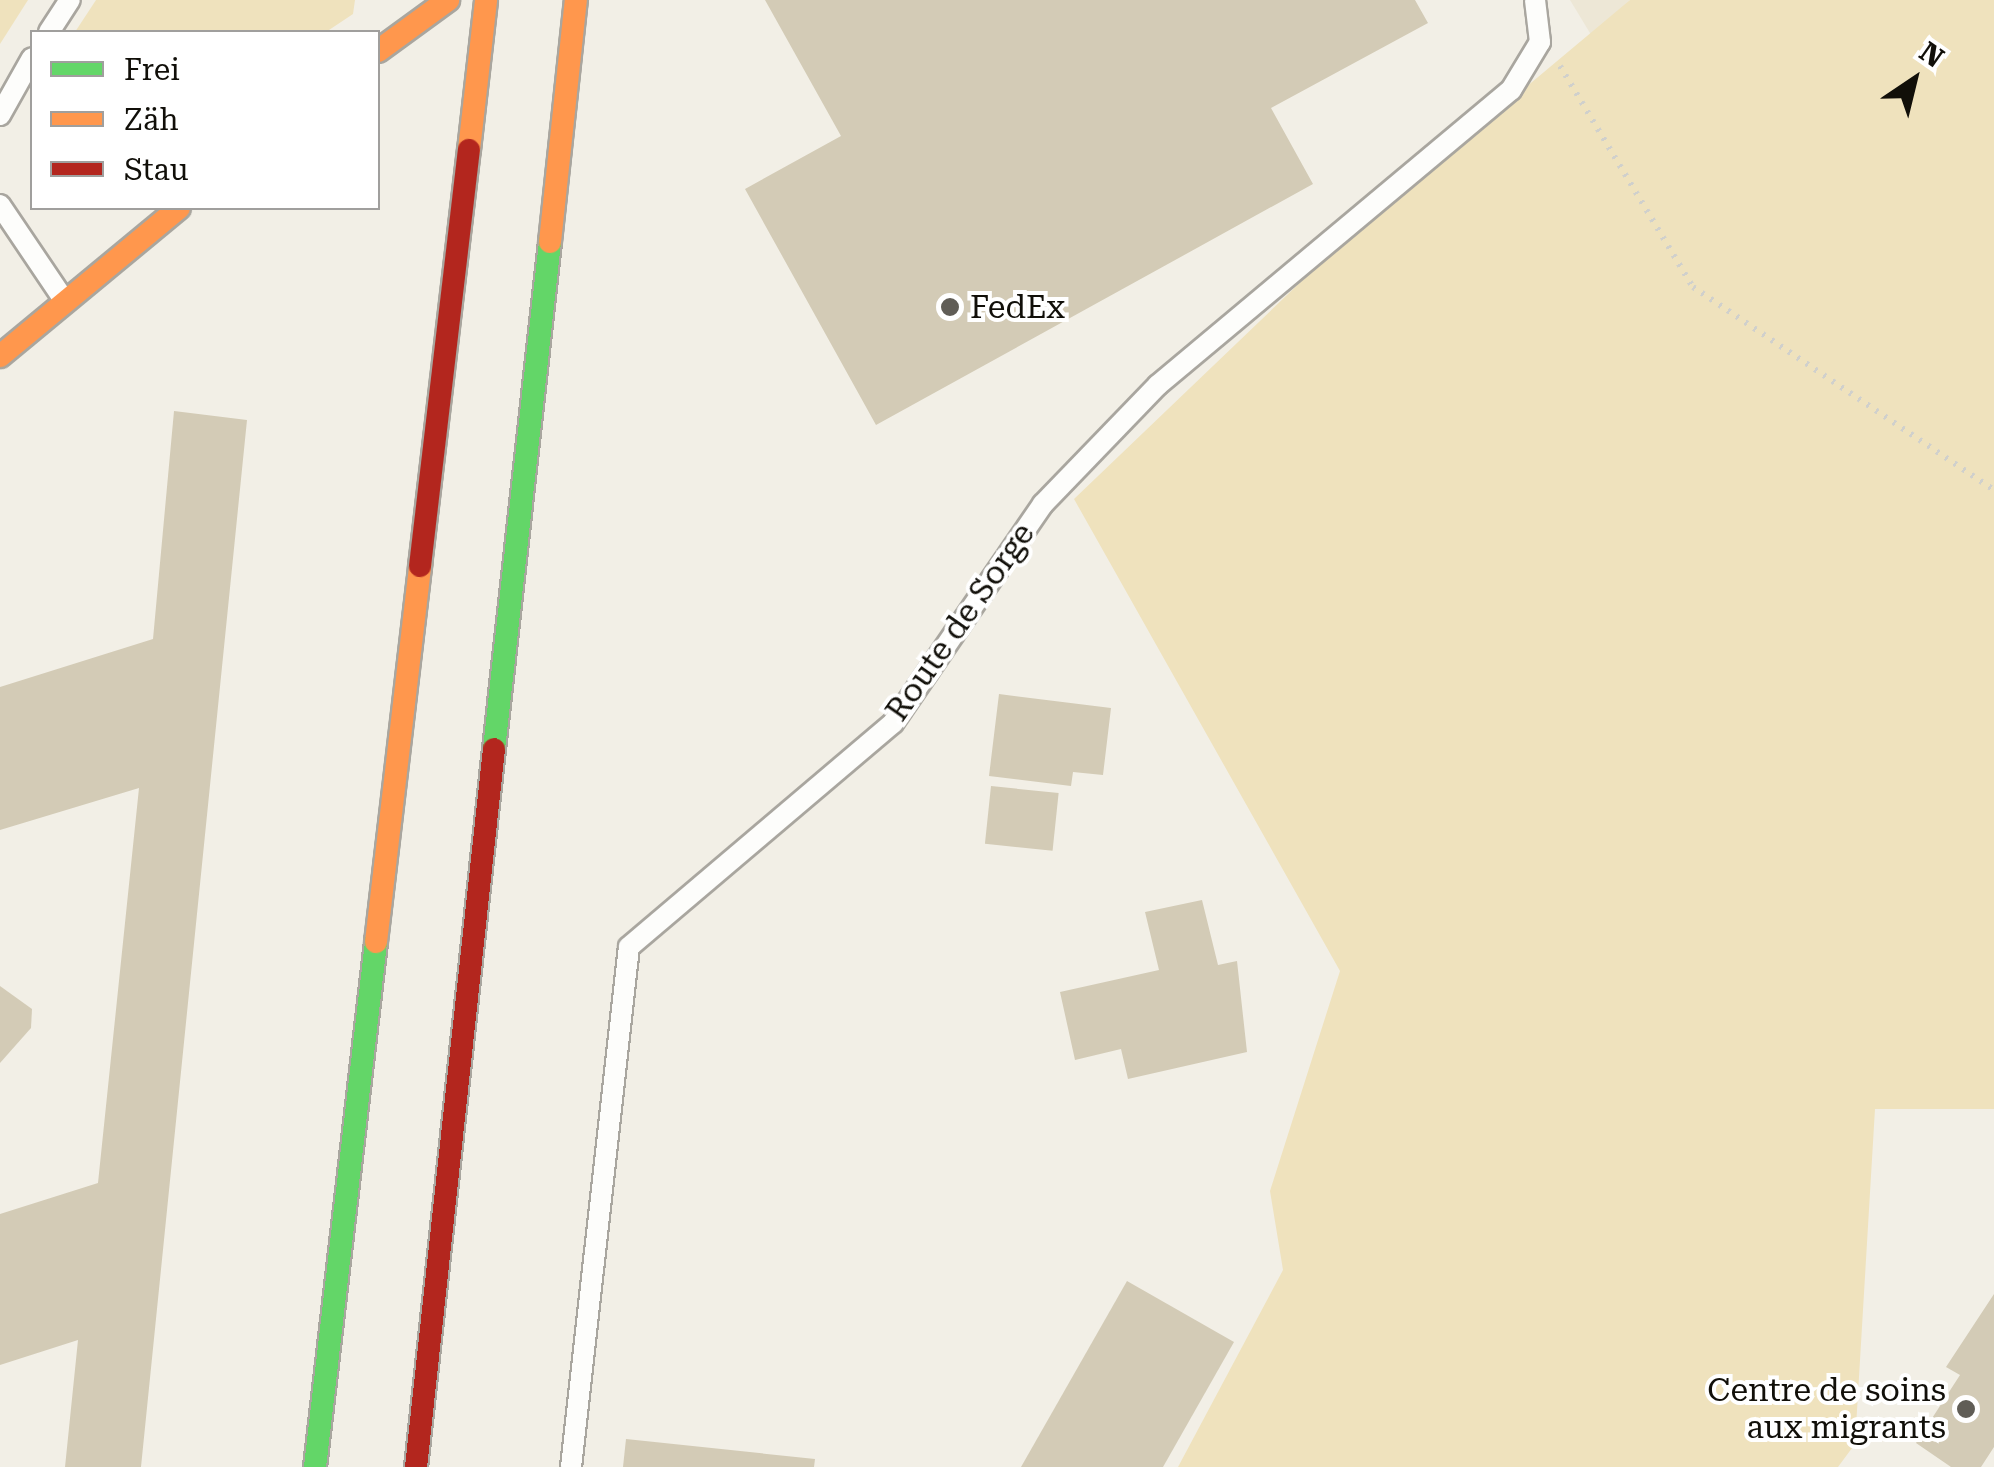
<!DOCTYPE html>
<html>
<head>
<meta charset="utf-8">
<style>
  body { margin:0 }
  #map { position:relative; width:1994px; height:1467px; overflow:hidden; background:#f2efe6; font-family:"Roboto Serif",serif }
  div>[style] { position:absolute }
  .built>* { inset:0; background:#ede7d6 }
  .green>* { inset:0; background:#efe2bd }
  .building>* { inset:0; background:#d3cbb6; transform-origin:0 0 }
  .path>* { height:6px; margin-top:-3px; transform-origin:0; background:repeating-linear-gradient(90deg,#d0d0cc 0 2.5px,transparent 0 10.5px) }
  .roads { filter:drop-shadow(2px 0 #a9a69f) drop-shadow(-2px 0 #a9a69f) drop-shadow(0 2px #a9a69f) drop-shadow(0 -2px #a9a69f) }
  .lane>* { height:20px; margin:-10px; padding:0 10px; transform-origin:10px; border-radius:10px; background:#fdfdfb }
  .fast>* { height:22px; margin:-11px; padding:0 11px; transform-origin:11px; border-radius:11px; background:#63d668 }
  .slow>* { height:22px; margin:-11px; padding:0 11px; transform-origin:11px; border-radius:11px; background:#ff974d }
  .jam>* { height:22px; margin:-11px; padding:0 11px; transform-origin:11px; border-radius:11px; background:#b3261e }
  .dots>* { width:28px; height:28px; translate:-50% -50%; box-sizing:border-box; border:5px solid #fff; border-radius:50% }
  span { translate:-50% -50%; white-space:nowrap; text-align:center; line-height:1.15; -webkit-text-stroke:8px #fff; paint-order:stroke }
  .poi-label { font-size:32px; color:#110f09 }
  .left { translate:0 -50%; text-align:left }
  .right { translate:-100% -50%; text-align:right }
  .street-label { font-size:32px; color:#110f09 }
  .legend { position:absolute; left:30px; top:30px; width:350px; height:180px; box-sizing:border-box; background:#fff; border:2px solid #a09f9d; margin:0; padding:12px 18px; list-style:none; font-size:30px; color:#110f09 }
  .legend li { display:flex; align-items:center; gap:20px; height:50px }
  .legend b { width:50px; border:2px solid #a09f9d }
  .north { position:absolute; left:1864px; top:30px; width:100px; height:100px; -webkit-text-stroke:8px #fff; paint-order:stroke; rotate:35deg; font-size:28px; font-weight:700; line-height:40px; text-align:center; color:#110f09 }
  .north::after { content:''; display:block; margin:auto; width:35px; height:45px; background:#110f09; clip-path:polygon(50% 0,100% 100%,50% 72%,0 100%) }
</style>
</head>
<body>
<div id="map">
  <div class="built">
    <div style="clip-path:polygon(1570px 0,1630px 0,1593px 38px)"></div>
  </div>
  <div class="green">
    <div style="clip-path:polygon(0 0,28px 0,0 44px)"></div>
    <div style="clip-path:polygon(96px 0,355px 0,353px 14px,326px 32px,75px 32px)"></div>
    <div style="clip-path:polygon(1630px 0,1994px 0,1994px 1109px,1875px 1109px,1855px 1444px,1838px 1467px,1178px 1467px,1283px 1270px,1270px 1191px,1340px 971px,1074px 499px,1355px 230px)"></div>
  </div>
  <div class="building">
    <div style="clip-path:polygon(765px 0,1415px 0,1428px 23px,1271px 108px,1313px 184px,876px 425px,745px 189px,841px 136px)"></div>
    <div style="clip-path:polygon(174px 411px,247px 420px,141px 1467px,65px 1467px,78px 1340px,0 1365px,0 1214px,98px 1183px,139px 788px,0 830px,0 687px,153px 639px)"></div>
    <div style="clip-path:polygon(999px 694px,1111px 708px,1103px 775px,1073px 772px,1071px 786px,989px 776px)"></div>
    <div style="left:991px;top:786px;width:68px;height:58px;rotate:6deg"></div>
    <div style="clip-path:polygon(1202px 900px,1218px 965px,1237px 961px,1247px 1052px,1128px 1079px,1121px 1049px,1075px 1060px,1060px 992px,1159px 970px,1145px 912px)"></div>
    <div style="clip-path:polygon(0 986px,32px 1009px,31px 1028px,0 1063px)"></div>
    <div style="clip-path:polygon(1127px 1281px,1234px 1342px,1163px 1467px,1021px 1467px)"></div>
    <div style="clip-path:polygon(1994px 1294px,1994px 1447px,1981px 1467px,1951px 1467px,1916px 1443px,1960px 1375px,1946px 1367px)"></div>
    <div style="clip-path:polygon(626px 1439px,815px 1459px,814px 1467px,623px 1467px)"></div>
  </div>
  <div class="path">
    <div style="left:1560px;top:66px;width:258px;rotate:59deg"></div>
    <div style="left:1693px;top:287px;width:363px;rotate:34deg"></div>
  </div>
  <div class="roads">
    <div class="lane">
      <div style="left:49px;top:32px;width:38px;rotate:-57deg"></div>
      <div style="left:0;top:115px;width:65px;rotate:-60.7deg"></div>
      <div style="left:0;top:205px;width:115px;rotate:56deg"></div>
      <div style="left:571px;top:1467px;width:523px;rotate:-83.64deg"></div>
      <div style="left:629px;top:947px;width:346px;rotate:-40.3deg"></div>
      <div style="left:893px;top:723px;width:265px;rotate:-55.6deg"></div>
      <div style="left:1043px;top:504px;width:165px;rotate:-46deg"></div>
      <div style="left:1158px;top:385px;width:460px;rotate:-39.9deg"></div>
      <div style="left:1511px;top:90px;width:56px;rotate:-58.9deg"></div>
      <div style="left:1540px;top:42px;width:42px;rotate:-96.8deg"></div>
    </div>
    <div class="fast">
      <div style="left:494px;top:749px;width:510px;rotate:-83.7deg"></div>
      <div style="left:315px;top:1467px;width:529px;rotate:-83.37deg"></div>
    </div>
    <div class="slow">
      <div style="left:378px;top:51px;width:87px;rotate:-36.1deg"></div>
      <div style="left:469px;top:150px;width:151px;rotate:-83.5deg"></div>
      <div style="left:550px;top:242px;width:243px;rotate:-83.9deg"></div>
      <div style="left:0;top:356px;width:232px;rotate:-39.6deg"></div>
      <div style="left:376px;top:942px;width:379px;rotate:-83.3deg"></div>
    </div>
    <div class="jam">
      <div style="left:420px;top:566px;width:419px;rotate:-83.3deg"></div>
      <div style="left:416px;top:1467px;width:722px;rotate:-83.8deg"></div>
    </div>
  </div>
  <div class="dots">
    <div style="left:950px;top:307px;background:#605d56"></div>
    <div style="left:1966px;top:1409px;background:#605d56"></div>
  </div>
  <div class="poi-label">
    <span class="left" style="left:970px;top:307px">FedEx</span>
    <span class="right" style="left:1946px;top:1409px">Centre de soins<br>aux migrants</span>
  </div>
  <div class="street-label">
    <span style="left:960px;top:622px;rotate:-55deg">Route de Sorge</span>
  </div>
  <ul class="legend">
  <li><b style="height:12px;background:#63d668"></b>Frei</li>
  <li><b style="height:12px;background:#ff974d"></b>Zäh</li>
  <li><b style="height:12px;background:#b3261e"></b>Stau</li>
  </ul>
  <div class="north">N</div>
</div>
</body>
</html>
